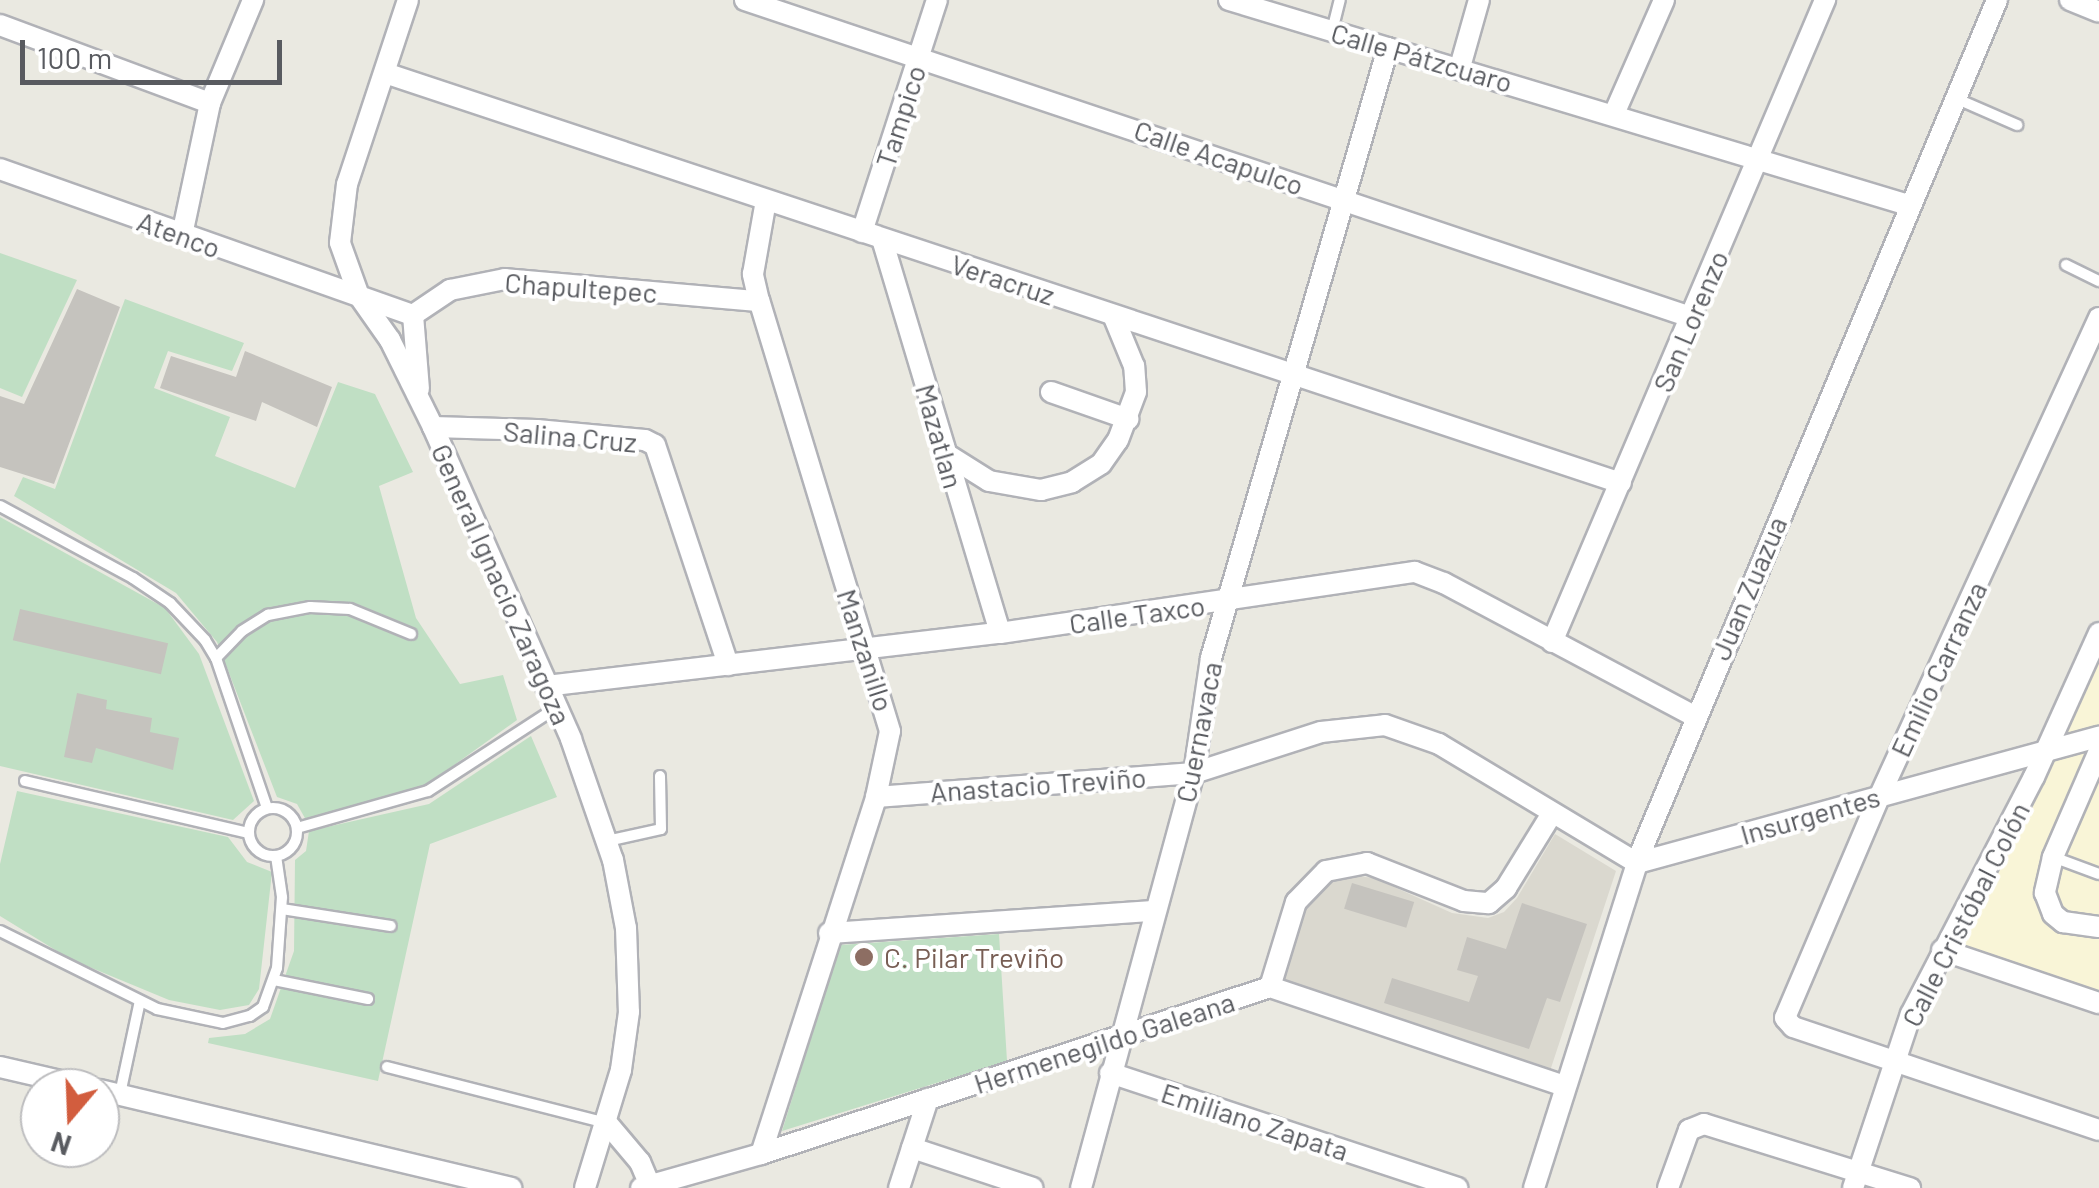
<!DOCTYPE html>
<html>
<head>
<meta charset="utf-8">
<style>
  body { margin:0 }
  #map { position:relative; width:2099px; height:1188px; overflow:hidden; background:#eae9e1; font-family:Barlow,sans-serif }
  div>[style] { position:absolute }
  .commercial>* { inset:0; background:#f9f5d7 }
  .education>* { inset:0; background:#dad8cf }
  .green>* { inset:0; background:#c0dfc4 }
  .building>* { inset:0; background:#c5c3be; transform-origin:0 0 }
  .roads { filter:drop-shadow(2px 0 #b1b2b7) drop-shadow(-2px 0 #b1b2b7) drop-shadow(0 2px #b1b2b7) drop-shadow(0 -2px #b1b2b7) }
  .lane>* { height:10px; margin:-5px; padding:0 5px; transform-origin:5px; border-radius:5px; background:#fff }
  .lane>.ring { margin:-5px; padding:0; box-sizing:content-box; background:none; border:10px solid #fff; border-radius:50% }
  .street>* { height:20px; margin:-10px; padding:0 10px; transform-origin:10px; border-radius:10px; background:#fff }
  .dots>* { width:28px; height:28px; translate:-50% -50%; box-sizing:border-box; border:5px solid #fff; border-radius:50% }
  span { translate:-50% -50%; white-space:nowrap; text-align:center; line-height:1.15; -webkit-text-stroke:8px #fff; paint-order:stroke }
  .street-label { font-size:28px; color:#595b60 }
  .education-label { font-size:28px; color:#785e54 }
  .left { translate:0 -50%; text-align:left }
  .north { position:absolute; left:20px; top:1068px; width:100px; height:100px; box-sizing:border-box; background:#fff; border:2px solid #bdbdbf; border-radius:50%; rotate:199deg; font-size:28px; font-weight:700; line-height:40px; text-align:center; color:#595b60 }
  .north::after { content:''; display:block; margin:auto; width:35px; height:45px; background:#d25d3e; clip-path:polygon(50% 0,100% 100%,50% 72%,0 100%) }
  .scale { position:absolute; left:20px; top:40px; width:262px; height:45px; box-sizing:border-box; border:5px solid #595b60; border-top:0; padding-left:12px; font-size:30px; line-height:35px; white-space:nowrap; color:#595b60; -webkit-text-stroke:8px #fff; paint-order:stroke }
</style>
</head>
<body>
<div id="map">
  <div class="commercial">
    <div style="clip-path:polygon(2099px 633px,2099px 1002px,1942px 950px)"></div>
  </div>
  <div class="education">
    <div style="clip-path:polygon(1555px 834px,1616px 871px,1550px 1071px,1283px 984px,1296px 918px,1319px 886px,1348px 875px,1374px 878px,1452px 913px,1488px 918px,1504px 912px,1517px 898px)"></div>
  </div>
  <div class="green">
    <div style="clip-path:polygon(0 253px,77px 280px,22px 397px,0 388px)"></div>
    <div style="clip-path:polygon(125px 299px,244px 343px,232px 371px,168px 351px,154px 388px,230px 417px,215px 456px,295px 488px,338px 382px,375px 394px,413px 472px,379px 486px,416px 618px,460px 684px,503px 675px,517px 720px,422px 788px,306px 820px,297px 804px,277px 797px,217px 642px,176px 593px,14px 496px,23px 477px,55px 489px)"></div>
    <div style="clip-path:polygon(0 517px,165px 608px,199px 654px,254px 801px,233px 820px,0 766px)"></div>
    <div style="clip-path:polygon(531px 736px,557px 797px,430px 844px,378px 1081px,208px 1043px,209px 1038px,245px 1034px,270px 1019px,294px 951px,295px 860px,306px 851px,309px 831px,429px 804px)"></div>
    <div style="clip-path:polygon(17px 791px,228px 837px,247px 862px,272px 872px,259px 989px,249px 1005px,220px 1010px,169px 1000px,70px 959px,0 916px,0 864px)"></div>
    <div style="clip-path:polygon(999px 934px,1007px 1061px,782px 1131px,840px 945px)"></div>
  </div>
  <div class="building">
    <div style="clip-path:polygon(77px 289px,120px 307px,54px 484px,0 467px,0 396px,24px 404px)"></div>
    <div style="clip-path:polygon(245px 351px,332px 387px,317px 427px,262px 402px,256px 421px,160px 388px,171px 356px,236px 377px)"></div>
    <div style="left:20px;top:609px;width:152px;height:32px;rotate:13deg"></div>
    <div style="clip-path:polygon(77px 693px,107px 700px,106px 709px,152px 718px,150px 732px,179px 738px,173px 770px,96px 748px,92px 763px,64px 757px)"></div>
    <div style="left:1352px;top:883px;width:65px;height:27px;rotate:17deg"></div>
    <div style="clip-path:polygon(1522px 903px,1587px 924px,1560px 1002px,1547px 998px,1529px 1049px,1384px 1003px,1392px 978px,1469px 1002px,1478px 976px,1457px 970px,1467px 937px,1506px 949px)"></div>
  </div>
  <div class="roads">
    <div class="lane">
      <div style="left:1332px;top:31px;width:32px;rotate:-76deg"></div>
      <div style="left:1955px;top:98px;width:68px;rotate:23.5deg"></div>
      <div style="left:2066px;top:265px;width:37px;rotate:26deg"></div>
      <div style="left:0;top:506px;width:151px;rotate:28.4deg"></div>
      <div style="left:133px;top:578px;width:45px;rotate:34deg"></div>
      <div style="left:170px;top:603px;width:51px;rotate:46.6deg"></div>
      <div style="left:205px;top:640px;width:21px;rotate:59deg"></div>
      <div style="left:216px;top:658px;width:158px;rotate:71.2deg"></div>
      <div style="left:216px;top:658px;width:37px;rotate:-46deg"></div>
      <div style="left:242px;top:631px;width:31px;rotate:-32deg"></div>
      <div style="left:268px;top:615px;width:43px;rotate:-10.8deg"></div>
      <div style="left:310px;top:607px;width:40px;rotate:2.9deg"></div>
      <div style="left:350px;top:609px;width:66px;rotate:22.3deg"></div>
      <div style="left:25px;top:781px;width:230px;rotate:13.1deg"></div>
      <div class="ring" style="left:249px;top:808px;width:38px;height:38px"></div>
      <div style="left:297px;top:828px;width:136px;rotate:-15.8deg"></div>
      <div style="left:428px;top:791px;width:153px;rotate:-33deg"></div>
      <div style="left:607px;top:841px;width:55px;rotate:-12.5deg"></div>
      <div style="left:661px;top:829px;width:53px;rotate:-91.1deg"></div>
      <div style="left:2053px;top:857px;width:49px;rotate:20.3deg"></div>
      <div style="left:282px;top:909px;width:110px;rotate:8.9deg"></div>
      <div style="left:0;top:931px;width:175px;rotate:26.4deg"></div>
      <div style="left:157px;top:1009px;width:67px;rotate:12deg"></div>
      <div style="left:223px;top:1023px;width:28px;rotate:-15deg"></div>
      <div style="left:250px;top:1016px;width:16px;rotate:-35deg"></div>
      <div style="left:263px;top:1007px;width:41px;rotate:-70.3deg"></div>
      <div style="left:277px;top:968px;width:71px;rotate:-86deg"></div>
      <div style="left:282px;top:897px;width:41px;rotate:-98.3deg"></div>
      <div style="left:274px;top:980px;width:96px;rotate:11.4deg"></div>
      <div style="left:387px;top:1067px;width:226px;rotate:14.3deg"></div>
      <div style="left:120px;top:1094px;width:95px;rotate:-77.9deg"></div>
    </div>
    <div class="street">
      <div style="left:408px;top:0;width:194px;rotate:108.3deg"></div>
      <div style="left:347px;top:184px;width:59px;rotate:96.8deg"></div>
      <div style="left:340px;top:243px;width:56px;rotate:70.3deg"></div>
      <div style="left:359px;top:296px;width:54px;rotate:54.8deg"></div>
      <div style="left:390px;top:340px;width:97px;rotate:63.7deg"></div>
      <div style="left:433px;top:427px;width:341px;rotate:66.1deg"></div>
      <div style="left:571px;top:739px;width:128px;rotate:70.9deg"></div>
      <div style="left:613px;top:860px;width:69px;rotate:79.2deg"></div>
      <div style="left:626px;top:928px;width:84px;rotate:88deg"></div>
      <div style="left:629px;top:1012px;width:59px;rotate:97.9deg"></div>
      <div style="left:621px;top:1070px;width:123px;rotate:107deg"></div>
      <div style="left:745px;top:0;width:998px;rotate:18.53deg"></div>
      <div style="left:1229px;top:0;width:709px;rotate:16.8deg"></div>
      <div style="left:2070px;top:0;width:31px;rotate:22deg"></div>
      <div style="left:0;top:25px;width:224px;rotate:20.4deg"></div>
      <div style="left:1460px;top:67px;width:70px;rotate:-74.2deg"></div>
      <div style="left:385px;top:73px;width:1302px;rotate:18.35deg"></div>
      <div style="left:1614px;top:114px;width:124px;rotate:-66.3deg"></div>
      <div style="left:0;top:169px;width:438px;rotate:19.5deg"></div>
      <div style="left:413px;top:315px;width:74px;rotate:85.4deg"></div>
      <div style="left:862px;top:232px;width:244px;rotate:-72.1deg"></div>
      <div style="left:182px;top:235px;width:135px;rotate:-78deg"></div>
      <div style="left:210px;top:103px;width:112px;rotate:-67.3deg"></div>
      <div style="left:882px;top:239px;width:411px;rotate:73.3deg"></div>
      <div style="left:413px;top:315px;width:45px;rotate:-34deg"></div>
      <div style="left:450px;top:290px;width:56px;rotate:-11.3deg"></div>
      <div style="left:505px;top:279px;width:255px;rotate:5deg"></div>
      <div style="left:2099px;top:318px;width:525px;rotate:114.66deg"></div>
      <div style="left:1880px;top:795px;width:242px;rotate:113.1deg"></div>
      <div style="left:1785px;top:1018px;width:12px;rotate:48deg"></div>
      <div style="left:1793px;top:1027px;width:323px;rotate:18.6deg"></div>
      <div style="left:1051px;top:392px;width:82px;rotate:19.3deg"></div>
      <div style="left:433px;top:427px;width:104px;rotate:1.7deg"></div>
      <div style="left:537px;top:430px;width:108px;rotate:5.3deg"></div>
      <div style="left:645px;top:440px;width:11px;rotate:27deg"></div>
      <div style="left:655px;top:445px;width:232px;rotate:71.6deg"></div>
      <div style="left:943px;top:452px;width:54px;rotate:32.2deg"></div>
      <div style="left:989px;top:481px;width:53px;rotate:9.8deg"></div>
      <div style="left:1041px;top:490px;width:32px;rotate:-14deg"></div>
      <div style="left:1072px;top:482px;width:34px;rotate:-32deg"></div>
      <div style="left:1101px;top:464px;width:29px;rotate:-55deg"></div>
      <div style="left:1118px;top:440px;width:51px;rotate:-69.4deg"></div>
      <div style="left:1136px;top:392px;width:26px;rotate:-94deg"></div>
      <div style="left:1134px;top:366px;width:55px;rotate:-112.4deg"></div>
      <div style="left:1552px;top:642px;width:698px;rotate:-66.96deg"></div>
      <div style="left:546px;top:686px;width:457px;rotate:-6.7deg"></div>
      <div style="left:1000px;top:633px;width:419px;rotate:-8.4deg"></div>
      <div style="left:1415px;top:572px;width:31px;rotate:21deg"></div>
      <div style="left:1444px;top:583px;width:283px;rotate:28deg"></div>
      <div style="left:2099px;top:751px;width:116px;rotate:113.5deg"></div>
      <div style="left:2053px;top:857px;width:37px;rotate:103deg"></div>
      <div style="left:2045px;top:893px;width:22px;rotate:69deg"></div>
      <div style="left:2053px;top:914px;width:13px;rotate:39deg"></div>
      <div style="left:2063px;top:922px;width:36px;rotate:8deg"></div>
      <div style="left:876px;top:797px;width:319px;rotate:-4.3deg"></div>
      <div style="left:1194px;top:773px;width:133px;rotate:-17.9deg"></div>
      <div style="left:1321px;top:732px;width:64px;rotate:-6.2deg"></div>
      <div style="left:1385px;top:725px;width:57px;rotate:19.4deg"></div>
      <div style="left:1439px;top:744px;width:231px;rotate:31deg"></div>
      <div style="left:1637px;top:863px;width:479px;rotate:-15.3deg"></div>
      <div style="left:829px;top:933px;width:326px;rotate:-3.9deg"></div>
      <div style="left:1942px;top:950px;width:166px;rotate:18.7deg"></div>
      <div style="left:1270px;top:987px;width:89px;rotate:-73deg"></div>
      <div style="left:1296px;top:902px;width:43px;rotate:-45.9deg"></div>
      <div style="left:1326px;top:871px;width:42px;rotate:-11deg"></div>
      <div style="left:1367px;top:863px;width:104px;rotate:21.4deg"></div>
      <div style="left:1464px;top:901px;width:25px;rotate:5deg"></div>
      <div style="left:1489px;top:903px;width:23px;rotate:-41deg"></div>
      <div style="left:1506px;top:888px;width:86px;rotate:-58.3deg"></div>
      <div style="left:0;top:1067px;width:92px;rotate:13.1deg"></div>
      <div style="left:1110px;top:1073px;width:366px;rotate:18.3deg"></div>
      <div style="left:100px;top:1090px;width:423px;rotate:13.4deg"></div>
      <div style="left:607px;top:1123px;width:51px;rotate:49.8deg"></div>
      <div style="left:640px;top:1162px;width:26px;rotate:67deg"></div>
      <div style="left:912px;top:1148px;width:127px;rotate:18.3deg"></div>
      <div style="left:761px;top:1154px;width:375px;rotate:-72.1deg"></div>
      <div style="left:876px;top:797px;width:67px;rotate:-78deg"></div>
      <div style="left:890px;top:731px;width:450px;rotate:-106.9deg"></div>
      <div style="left:759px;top:301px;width:28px;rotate:-103deg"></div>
      <div style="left:753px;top:274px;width:75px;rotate:-80deg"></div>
      <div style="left:641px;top:1188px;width:125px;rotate:-15.8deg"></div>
      <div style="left:761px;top:1154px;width:536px;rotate:-18.16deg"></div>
      <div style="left:1270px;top:987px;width:310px;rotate:18.6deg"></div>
      <div style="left:899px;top:1188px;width:94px;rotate:-72deg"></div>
      <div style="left:1081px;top:1188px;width:430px;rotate:-74.8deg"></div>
      <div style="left:1194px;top:773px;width:116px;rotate:-81.6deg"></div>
      <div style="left:1211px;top:658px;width:635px;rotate:-73.82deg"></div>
      <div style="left:1534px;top:1188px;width:350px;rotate:-72.4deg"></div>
      <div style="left:1640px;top:854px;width:926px;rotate:-67.31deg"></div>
      <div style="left:1668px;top:1188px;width:62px;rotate:-70.1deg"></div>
      <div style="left:1689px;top:1130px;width:16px;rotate:-22deg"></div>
      <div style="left:1704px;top:1124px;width:216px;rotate:17.3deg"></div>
      <div style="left:1853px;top:1188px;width:183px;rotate:-71.6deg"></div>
      <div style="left:1911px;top:1014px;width:267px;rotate:-62.6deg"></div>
      <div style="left:2034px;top:777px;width:158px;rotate:-65.7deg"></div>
    </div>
  </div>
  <div class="dots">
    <div style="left:864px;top:957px;background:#8d6e63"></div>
  </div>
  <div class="street-label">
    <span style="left:1422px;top:57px;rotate:16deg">Calle Pátzcuaro</span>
    <span style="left:900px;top:116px;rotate:-72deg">Tampico</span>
    <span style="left:1219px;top:157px;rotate:19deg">Calle Acapulco</span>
    <span style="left:179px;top:234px;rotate:20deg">Atenco</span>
    <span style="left:1003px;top:279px;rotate:18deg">Veracruz</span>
    <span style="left:581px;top:287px;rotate:4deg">Chapultepec</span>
    <span style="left:1690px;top:321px;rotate:-67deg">San Lorenzo</span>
    <span style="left:570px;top:436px;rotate:5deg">Salina Cruz</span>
    <span style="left:940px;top:436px;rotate:74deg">Mazatlan</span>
    <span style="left:502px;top:584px;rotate:66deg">General Ignacio Zaragoza</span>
    <span style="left:1748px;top:588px;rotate:-67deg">Juan Zuazua</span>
    <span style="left:1137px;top:614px;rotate:-8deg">Calle Taxco</span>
    <span style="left:866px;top:650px;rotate:72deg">Manzanillo</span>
    <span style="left:1938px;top:669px;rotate:-65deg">Emilio Carranza</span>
    <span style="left:1198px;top:732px;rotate:-79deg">Cuernavaca</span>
    <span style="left:1038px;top:784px;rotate:-4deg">Anastacio Treviño</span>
    <span style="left:1810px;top:815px;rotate:-16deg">Insurgentes</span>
    <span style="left:1965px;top:914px;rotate:-63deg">Calle Cristóbal Colón</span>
    <span style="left:1104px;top:1042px;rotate:-18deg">Hermenegildo Galeana</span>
    <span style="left:1255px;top:1121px;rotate:18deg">Emiliano Zapata</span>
  </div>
  <div class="education-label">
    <span class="left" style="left:884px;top:957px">C. Pilar Treviño</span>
  </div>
  <div class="north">N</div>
  <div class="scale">100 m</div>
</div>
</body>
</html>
